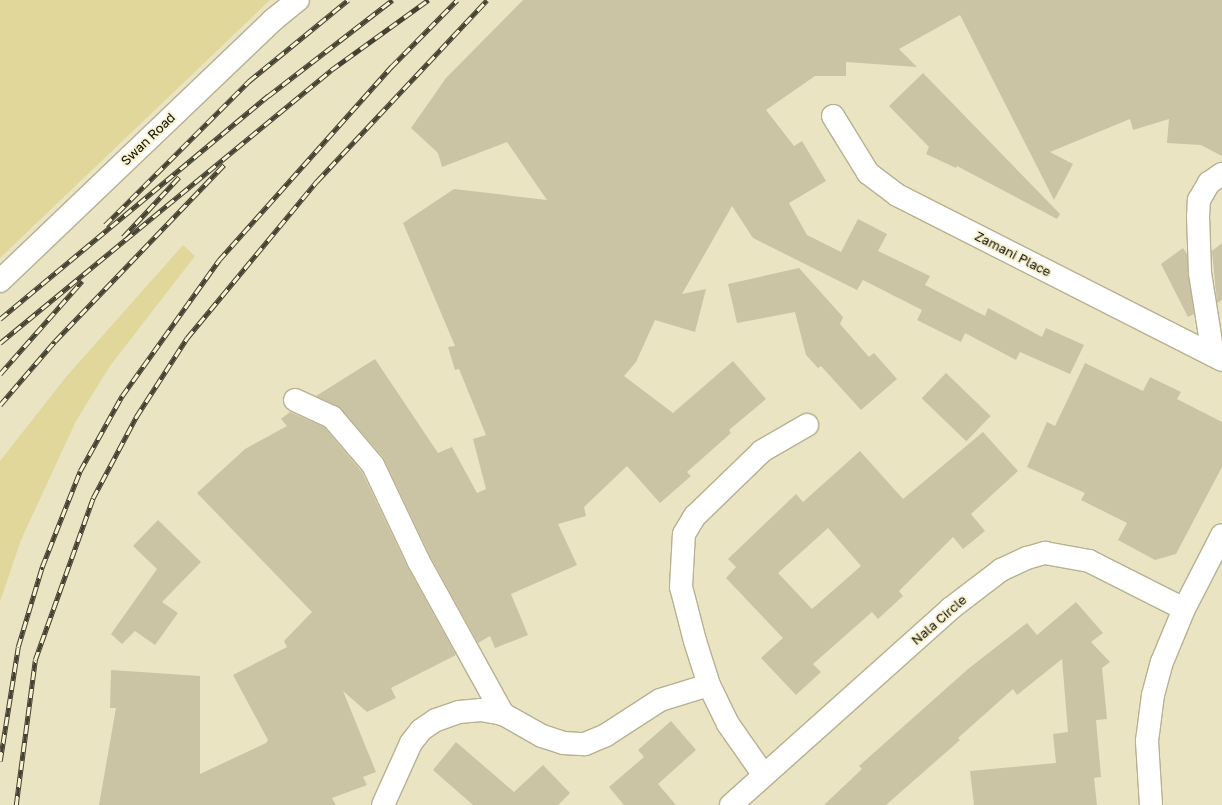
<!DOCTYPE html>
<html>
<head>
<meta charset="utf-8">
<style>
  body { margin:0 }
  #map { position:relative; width:1222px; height:805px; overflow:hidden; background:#eae4c3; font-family:"Golos Text",sans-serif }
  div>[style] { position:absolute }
  .green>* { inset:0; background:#e2d79b }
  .building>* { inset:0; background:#cac4a4; transform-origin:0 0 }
  .roads { filter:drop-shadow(1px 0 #b6b191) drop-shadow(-1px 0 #b6b191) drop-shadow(0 1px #b6b191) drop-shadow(0 -1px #b6b191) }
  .minor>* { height:22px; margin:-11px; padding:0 11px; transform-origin:11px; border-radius:11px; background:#fff }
  .rail>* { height:4.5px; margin-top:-2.25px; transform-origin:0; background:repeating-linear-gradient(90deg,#f7f2d0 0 9px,#444131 0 18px); box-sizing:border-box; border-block:1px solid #444131 }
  span { translate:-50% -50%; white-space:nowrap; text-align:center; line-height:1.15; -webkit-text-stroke:4px #f7f2d0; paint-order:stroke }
  .street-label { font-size:13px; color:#110f05 }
</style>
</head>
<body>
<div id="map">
  <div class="green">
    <div style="clip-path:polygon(0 0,270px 0,0 258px)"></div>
    <div style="clip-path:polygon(183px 245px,195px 256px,110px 366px,76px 421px,21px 540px,0 602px,0 461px,66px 377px)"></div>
  </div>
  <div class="building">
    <div style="clip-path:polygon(523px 0,1222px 0,1222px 156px,1201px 145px,1167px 143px,1169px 119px,1133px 130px,1130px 119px,1050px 152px,1073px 164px,1054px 200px,960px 15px,899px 49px,917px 67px,846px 62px,846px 76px,815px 76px,766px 110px,794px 146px,802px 141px,826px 181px,789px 203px,807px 235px,841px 252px,858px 219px,887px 234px,878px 251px,930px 276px,925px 285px,985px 316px,988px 308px,1042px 337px,1046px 328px,1084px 345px,1070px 374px,1020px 352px,1016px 360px,965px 333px,961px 342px,917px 320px,922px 310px,863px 280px,857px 290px,753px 238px,732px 206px,682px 294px,706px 289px,695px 332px,655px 320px,636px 362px,624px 376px,673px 413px,733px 361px,766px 399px,729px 430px,731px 433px,687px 472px,691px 476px,660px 503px,627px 466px,584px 507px,586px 516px,558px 524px,577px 565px,511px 594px,528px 635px,495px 648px,490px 636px,478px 643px,430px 556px,383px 457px,341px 409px,316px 396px,375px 359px,438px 453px,452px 447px,477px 493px,486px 489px,473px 439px,486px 435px,459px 369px,455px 370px,448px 347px,455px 346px,403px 223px,454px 189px,547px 200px,507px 142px,442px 167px,438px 153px,411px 128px,446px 78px)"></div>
    <div style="clip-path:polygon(923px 73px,1060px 214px,1057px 219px,957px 166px,956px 168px,926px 154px,929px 147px,889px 106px)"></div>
    <div style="clip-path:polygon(1222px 243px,1222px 300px,1217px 303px,1212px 251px)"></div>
    <div style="clip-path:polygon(1183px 248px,1187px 254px,1194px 314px,1188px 317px,1161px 264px)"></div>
    <div style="clip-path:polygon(799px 268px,843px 317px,840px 324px,869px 357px,874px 353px,897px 379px,861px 410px,821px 366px,818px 368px,806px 355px,795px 312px,737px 323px,728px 284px)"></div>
    <div style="clip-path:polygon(1085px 363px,1143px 391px,1150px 377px,1181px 392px,1177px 399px,1222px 422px,1222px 467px,1176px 554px,1155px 560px,1118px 540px,1127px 523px,1081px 500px,1085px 493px,1027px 467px,1047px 422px,1055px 426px)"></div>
    <div style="left:946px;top:373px;width:62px;height:35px;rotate:44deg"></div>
    <div style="clip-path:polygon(290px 412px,324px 427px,362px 472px,408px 568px,456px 655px,391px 688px,396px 698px,367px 712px,343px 691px,376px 772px,363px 777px,367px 785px,332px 798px,336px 805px,99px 805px,116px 708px,110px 708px,111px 670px,200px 676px,200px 774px,266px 743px,268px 740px,233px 675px,287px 647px,284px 641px,312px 612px,197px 493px,245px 449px,287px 426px,281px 419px)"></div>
    <div style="clip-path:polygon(evenodd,983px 432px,1018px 471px,971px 514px,985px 531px,963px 549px,953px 537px,899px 591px,903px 596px,878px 619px,872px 612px,813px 664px,821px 672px,796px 695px,761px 658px,783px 638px,726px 578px,736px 567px,728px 559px,796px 494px,803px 502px,860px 451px,903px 499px,983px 432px,828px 528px,861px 566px,812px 609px,778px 573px,828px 528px)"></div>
    <div style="clip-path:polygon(158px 520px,201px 562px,162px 602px,178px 613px,155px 645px,135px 631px,122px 644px,111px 634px,157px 569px,133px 546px)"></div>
    <div style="clip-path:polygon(1076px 602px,1103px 633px,1091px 642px,1110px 662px,1102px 668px,1107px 719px,1096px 720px,1101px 777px,1094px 778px,1097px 805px,974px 805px,970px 771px,1056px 763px,1053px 734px,1068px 732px,1062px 659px,1017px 695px,1013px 689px,958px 738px,960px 740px,886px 805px,824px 805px,862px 769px,859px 766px,968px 669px,1027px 623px,1037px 635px)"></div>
    <div style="clip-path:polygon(671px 721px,696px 750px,658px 784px,676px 805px,624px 805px,609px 787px,644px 757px,638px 750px)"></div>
    <div style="clip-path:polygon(456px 742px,514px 792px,543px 765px,570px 793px,558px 805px,473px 805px,433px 770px)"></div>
  </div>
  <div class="roads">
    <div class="minor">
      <div style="left:833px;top:116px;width:67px;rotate:58.4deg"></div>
      <div style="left:868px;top:173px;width:36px;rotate:37deg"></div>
      <div style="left:897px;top:195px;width:364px;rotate:26.9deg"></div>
      <div style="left:0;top:281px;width:378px;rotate:-43.7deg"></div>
      <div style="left:273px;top:20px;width:32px;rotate:-39deg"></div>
      <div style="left:1213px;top:355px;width:83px;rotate:-99deg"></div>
      <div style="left:1200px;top:273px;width:56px;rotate:-92deg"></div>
      <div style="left:1198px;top:217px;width:17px;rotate:-87deg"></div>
      <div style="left:1199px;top:200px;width:20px;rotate:-60deg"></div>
      <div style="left:1209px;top:183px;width:16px;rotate:-35deg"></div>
      <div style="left:295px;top:400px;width:41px;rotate:24.7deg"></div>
      <div style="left:332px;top:417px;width:63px;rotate:49.5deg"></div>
      <div style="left:373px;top:465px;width:107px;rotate:64.6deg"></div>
      <div style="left:419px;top:562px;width:174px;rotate:61.1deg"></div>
      <div style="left:763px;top:774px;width:61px;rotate:-125deg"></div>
      <div style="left:728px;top:724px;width:43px;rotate:-116deg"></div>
      <div style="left:709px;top:685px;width:46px;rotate:-107.7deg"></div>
      <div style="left:695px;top:641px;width:56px;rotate:-104.5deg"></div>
      <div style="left:681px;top:587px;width:53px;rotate:-86.8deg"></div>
      <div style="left:684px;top:534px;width:21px;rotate:-59deg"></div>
      <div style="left:695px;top:516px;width:93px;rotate:-44.1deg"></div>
      <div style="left:762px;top:451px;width:52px;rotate:-30deg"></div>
      <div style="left:383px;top:805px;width:68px;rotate:-65.7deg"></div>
      <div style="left:411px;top:743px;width:16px;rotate:-52deg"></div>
      <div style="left:421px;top:730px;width:18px;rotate:-34deg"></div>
      <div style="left:436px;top:720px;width:24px;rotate:-19deg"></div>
      <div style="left:459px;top:712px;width:22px;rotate:-5deg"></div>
      <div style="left:481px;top:710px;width:22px;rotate:10deg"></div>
      <div style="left:503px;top:714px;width:45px;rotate:29.4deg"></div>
      <div style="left:542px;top:736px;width:22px;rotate:18deg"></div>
      <div style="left:563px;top:743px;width:22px;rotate:3deg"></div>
      <div style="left:585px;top:744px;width:23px;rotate:-23deg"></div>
      <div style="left:606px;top:735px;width:64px;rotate:-32.9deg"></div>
      <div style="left:660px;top:700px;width:51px;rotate:-17deg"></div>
      <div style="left:731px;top:805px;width:294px;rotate:-41.8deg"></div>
      <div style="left:950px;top:609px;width:64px;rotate:-37.4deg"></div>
      <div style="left:1001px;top:570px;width:29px;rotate:-25deg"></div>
      <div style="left:1027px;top:558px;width:19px;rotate:-16deg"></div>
      <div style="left:1045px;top:553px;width:45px;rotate:10.3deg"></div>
      <div style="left:1089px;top:561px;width:106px;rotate:26.8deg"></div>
      <div style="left:1151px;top:805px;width:64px;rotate:-93.6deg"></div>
      <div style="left:1147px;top:741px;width:46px;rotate:-82.6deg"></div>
      <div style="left:1153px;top:695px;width:34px;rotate:-75deg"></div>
      <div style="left:1162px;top:662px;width:57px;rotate:-67.5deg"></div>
      <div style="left:1184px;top:609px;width:83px;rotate:-62.8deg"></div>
    </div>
  </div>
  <div class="rail">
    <div style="left:105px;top:225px;width:204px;rotate:-45deg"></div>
    <div style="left:249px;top:81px;width:128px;rotate:-39.3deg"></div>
    <div style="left:123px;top:237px;width:82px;rotate:-47deg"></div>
    <div style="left:0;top:319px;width:349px;rotate:-39.8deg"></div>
    <div style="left:268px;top:96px;width:157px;rotate:-37.7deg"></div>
    <div style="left:0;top:343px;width:429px;rotate:-39.5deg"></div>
    <div style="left:331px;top:70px;width:120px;rotate:-35.8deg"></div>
    <div style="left:0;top:374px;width:124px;rotate:-48.6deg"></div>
    <div style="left:0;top:405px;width:84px;rotate:-49.3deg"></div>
    <div style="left:55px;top:341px;width:244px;rotate:-46.2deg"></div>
    <div style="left:0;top:761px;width:115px;rotate:-81deg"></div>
    <div style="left:18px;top:647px;width:84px;rotate:-73.3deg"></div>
    <div style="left:42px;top:567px;width:103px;rotate:-68.4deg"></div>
    <div style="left:80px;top:471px;width:86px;rotate:-60.8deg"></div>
    <div style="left:122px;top:396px;width:167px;rotate:-54.5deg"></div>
    <div style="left:219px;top:260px;width:259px;rotate:-48.3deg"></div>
    <div style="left:391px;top:67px;width:94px;rotate:-45.4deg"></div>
    <div style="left:16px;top:805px;width:146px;rotate:-82.5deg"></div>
    <div style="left:35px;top:660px;width:172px;rotate:-70.3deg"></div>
    <div style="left:93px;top:498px;width:92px;rotate:-62deg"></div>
    <div style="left:136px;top:417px;width:94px;rotate:-57.2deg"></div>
    <div style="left:187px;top:338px;width:204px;rotate:-50.4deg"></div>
    <div style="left:317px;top:181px;width:248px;rotate:-46.8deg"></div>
  </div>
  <div class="street-label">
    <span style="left:148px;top:139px;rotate:-44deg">Swan Road</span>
    <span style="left:1013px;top:254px;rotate:27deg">Zamani Place</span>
    <span style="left:939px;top:620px;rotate:-41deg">Nala Circle</span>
  </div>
</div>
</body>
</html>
